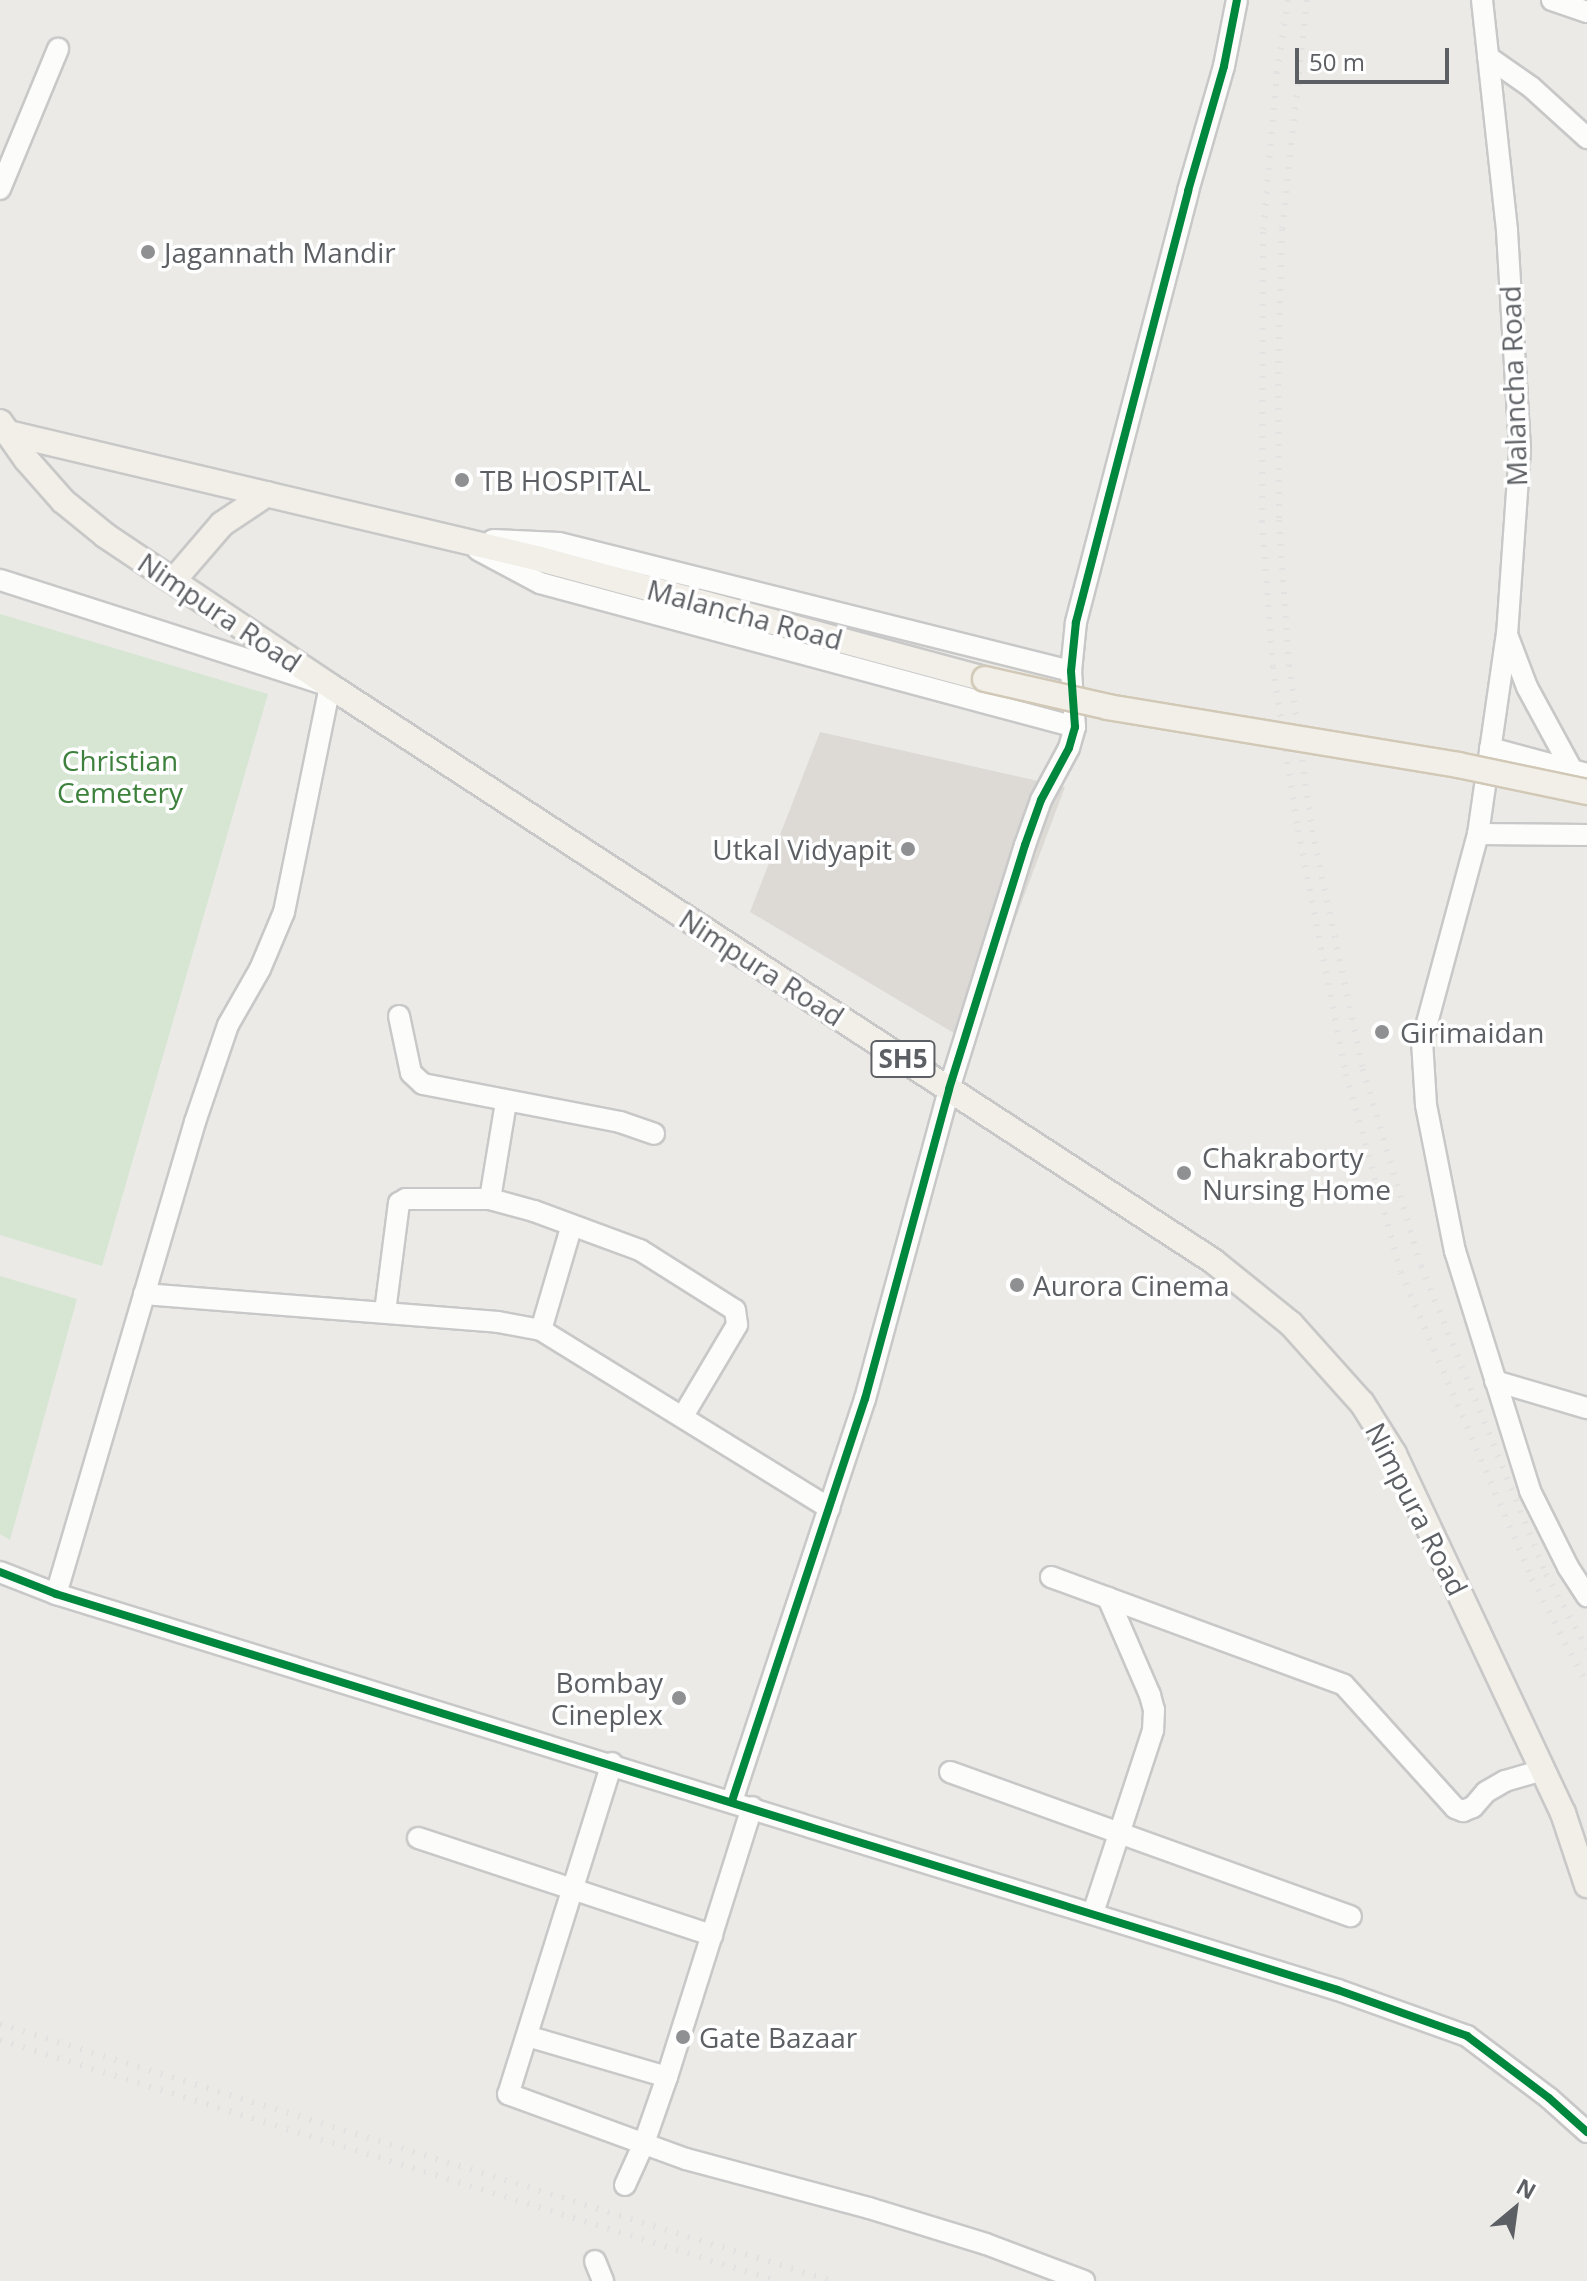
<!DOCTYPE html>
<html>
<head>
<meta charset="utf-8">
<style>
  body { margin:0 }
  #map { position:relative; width:1587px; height:2281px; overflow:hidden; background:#ebeae6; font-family:"Open Sans",sans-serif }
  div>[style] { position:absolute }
  .education>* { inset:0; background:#dddad6 }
  .green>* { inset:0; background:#d6e6d3 }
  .roads { filter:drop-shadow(2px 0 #c8c8c8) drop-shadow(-2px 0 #c8c8c8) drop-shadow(0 2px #c8c8c8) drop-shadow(0 -2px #c8c8c8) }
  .minor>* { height:20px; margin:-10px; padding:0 10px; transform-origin:10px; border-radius:10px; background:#fcfcfb }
  .major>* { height:24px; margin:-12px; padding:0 12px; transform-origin:12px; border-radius:12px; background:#f2efe8 }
  .rail>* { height:6px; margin-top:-3px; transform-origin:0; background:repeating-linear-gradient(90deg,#e2e2e2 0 2px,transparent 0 12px) }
  .bridges { filter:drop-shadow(2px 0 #d1c8b6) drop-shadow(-2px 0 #d1c8b6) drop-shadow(0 2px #d1c8b6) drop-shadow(0 -2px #d1c8b6) }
  .major-bridge>* { height:24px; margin:-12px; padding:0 12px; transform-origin:12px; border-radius:12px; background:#f2efe8 }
  .cycleway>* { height:8px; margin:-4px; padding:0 4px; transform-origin:4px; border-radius:4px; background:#00873e }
  .dots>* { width:22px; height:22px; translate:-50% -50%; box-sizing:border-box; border:4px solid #fff; border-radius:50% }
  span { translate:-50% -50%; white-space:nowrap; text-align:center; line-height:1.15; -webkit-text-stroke:7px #fff; paint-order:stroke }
  .shield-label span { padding:2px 6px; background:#fff; border:2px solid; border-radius:6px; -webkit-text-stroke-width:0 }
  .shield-label { font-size:26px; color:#5c5f63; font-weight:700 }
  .poi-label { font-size:28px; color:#5c5f63 }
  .left { translate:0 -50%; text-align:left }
  .right { translate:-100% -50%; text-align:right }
  .street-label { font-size:28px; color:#5c5f63 }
  .park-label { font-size:28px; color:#3d813d }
  .north { position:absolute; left:1475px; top:2169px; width:80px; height:80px; -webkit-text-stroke:6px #fff; paint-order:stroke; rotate:29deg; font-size:22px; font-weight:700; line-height:32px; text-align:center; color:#5c5f63 }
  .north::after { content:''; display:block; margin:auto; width:28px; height:36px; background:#5c5f63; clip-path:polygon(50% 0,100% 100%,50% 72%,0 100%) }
  .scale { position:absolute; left:1295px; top:48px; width:154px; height:36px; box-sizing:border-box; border:4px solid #5c5f63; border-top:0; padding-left:10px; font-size:24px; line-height:28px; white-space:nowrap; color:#5c5f63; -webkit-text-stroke:6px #fff; paint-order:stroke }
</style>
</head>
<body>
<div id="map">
  <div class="education">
    <div style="clip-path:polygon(820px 732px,1065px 787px,969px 1042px,750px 912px)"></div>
  </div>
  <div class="green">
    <div style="clip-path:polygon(0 614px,268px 694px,102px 1266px,0 1235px)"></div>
    <div style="clip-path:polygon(0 1276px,77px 1299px,10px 1540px,0 1534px)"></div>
  </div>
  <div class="roads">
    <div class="minor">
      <div style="left:1482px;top:0;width:232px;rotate:83.8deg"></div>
      <div style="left:1507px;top:231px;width:218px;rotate:86.6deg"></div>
      <div style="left:1520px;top:449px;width:184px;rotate:94deg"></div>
      <div style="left:1507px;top:633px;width:203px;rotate:98.2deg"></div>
      <div style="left:1478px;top:834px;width:214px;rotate:105.1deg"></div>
      <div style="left:1422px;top:1041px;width:64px;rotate:86.4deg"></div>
      <div style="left:1426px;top:1105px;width:149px;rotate:78.8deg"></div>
      <div style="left:1455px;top:1251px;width:251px;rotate:72.6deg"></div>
      <div style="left:1530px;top:1491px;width:85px;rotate:63.4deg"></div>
      <div style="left:1568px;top:1567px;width:35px;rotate:57deg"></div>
      <div style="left:1552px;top:0;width:37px;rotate:19deg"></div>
      <div style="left:1488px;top:57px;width:52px;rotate:34.9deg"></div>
      <div style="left:1531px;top:87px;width:76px;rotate:42.3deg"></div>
      <div style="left:0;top:189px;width:152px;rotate:-67.5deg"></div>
      <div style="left:493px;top:540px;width:66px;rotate:2.6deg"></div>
      <div style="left:559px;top:543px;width:528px;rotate:14.04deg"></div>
      <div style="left:478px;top:550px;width:70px;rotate:28deg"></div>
      <div style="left:540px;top:583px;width:554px;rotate:15.06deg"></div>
      <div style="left:0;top:580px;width:347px;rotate:17.8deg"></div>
      <div style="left:330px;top:686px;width:231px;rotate:101.5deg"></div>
      <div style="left:284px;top:912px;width:62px;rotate:112.8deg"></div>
      <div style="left:260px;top:969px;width:64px;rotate:119.7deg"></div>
      <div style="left:228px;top:1025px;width:102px;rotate:108.8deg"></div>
      <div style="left:195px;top:1122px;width:492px;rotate:106.4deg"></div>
      <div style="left:1508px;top:637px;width:53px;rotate:69.2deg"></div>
      <div style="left:1527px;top:687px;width:94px;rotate:61.5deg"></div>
      <div style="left:1490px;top:748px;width:100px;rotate:15deg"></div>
      <div style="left:1478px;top:834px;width:109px;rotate:0.5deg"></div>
      <div style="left:399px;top:1016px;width:58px;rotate:78.1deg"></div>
      <div style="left:411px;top:1073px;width:16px;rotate:43deg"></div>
      <div style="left:423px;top:1084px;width:201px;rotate:10.9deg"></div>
      <div style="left:620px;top:1122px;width:36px;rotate:19deg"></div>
      <div style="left:490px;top:1199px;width:98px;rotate:-80.6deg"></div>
      <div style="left:144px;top:1294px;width:355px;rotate:4.5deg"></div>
      <div style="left:498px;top:1322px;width:44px;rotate:10.5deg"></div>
      <div style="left:541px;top:1330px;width:339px;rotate:31.7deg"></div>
      <div style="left:385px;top:1312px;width:110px;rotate:-82.7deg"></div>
      <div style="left:399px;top:1203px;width:8px;rotate:-30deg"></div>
      <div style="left:406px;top:1199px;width:84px"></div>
      <div style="left:490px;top:1199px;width:46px;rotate:15.3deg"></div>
      <div style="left:534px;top:1211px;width:113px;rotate:20.2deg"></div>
      <div style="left:640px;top:1250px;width:112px;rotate:32.3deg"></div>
      <div style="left:735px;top:1310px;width:15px;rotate:82deg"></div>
      <div style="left:737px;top:1325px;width:106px;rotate:120.7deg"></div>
      <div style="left:541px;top:1330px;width:109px;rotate:-73.6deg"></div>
      <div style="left:1495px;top:1381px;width:96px;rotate:16.4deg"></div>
      <div style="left:0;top:1572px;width:60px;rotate:21.4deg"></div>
      <div style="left:56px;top:1594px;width:1342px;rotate:17.17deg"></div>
      <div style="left:1338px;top:1990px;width:137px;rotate:19.6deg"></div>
      <div style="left:1467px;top:2036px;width:103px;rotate:37.1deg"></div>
      <div style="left:1549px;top:2098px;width:51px;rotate:41.8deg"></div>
      <div style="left:1051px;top:1577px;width:312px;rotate:20.2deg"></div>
      <div style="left:1344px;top:1685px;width:166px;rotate:47.9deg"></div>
      <div style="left:1455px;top:1808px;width:9px;rotate:21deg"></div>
      <div style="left:1463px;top:1811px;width:11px;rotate:-22deg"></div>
      <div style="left:1473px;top:1807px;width:20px;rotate:-49deg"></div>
      <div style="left:1486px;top:1792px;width:22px;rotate:-30deg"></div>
      <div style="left:1505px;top:1781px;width:40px;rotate:-16deg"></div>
      <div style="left:612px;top:1763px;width:347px;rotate:107.4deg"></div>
      <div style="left:508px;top:2094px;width:189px;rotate:20.1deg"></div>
      <div style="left:686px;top:2159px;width:189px;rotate:15deg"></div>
      <div style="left:869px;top:2208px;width:122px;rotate:17.1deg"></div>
      <div style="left:986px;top:2244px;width:105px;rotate:20.7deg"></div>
      <div style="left:950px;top:1772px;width:426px;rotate:19.8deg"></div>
      <div style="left:732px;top:1801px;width:423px;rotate:-71.7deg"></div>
      <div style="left:865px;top:1399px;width:321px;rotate:-74.8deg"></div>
      <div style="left:949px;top:1089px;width:256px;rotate:-72.7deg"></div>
      <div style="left:1025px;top:845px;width:48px;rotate:-70.4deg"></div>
      <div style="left:1041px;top:800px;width:59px;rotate:-61.7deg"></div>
      <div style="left:1069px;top:748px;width:22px;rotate:-74deg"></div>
      <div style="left:1075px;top:727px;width:56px;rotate:-94.1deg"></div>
      <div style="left:1071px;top:671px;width:49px;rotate:-84.2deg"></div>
      <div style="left:1076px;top:622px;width:445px;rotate:-75.4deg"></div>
      <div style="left:1188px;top:191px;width:130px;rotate:-73.9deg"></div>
      <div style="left:1224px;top:66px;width:67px;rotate:-78.9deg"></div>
      <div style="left:418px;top:1838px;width:310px;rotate:18.3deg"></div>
      <div style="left:1093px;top:1913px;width:193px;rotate:-71.8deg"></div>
      <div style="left:1153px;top:1730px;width:20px;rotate:-87deg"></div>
      <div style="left:1154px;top:1710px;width:16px;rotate:-105deg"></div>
      <div style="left:1150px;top:1695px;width:106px;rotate:-113.4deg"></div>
      <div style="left:527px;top:2036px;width:146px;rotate:16.3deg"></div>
      <div style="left:625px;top:2185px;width:46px;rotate:-65.7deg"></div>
      <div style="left:644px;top:2143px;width:70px;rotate:-70.8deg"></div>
      <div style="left:667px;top:2077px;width:283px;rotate:-72.5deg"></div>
      <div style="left:595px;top:2261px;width:22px;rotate:68deg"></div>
    </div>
    <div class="major">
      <div style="left:0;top:422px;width:45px;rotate:54.9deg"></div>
      <div style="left:26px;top:459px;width:56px;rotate:48.6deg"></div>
      <div style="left:63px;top:501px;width:55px;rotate:39.1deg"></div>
      <div style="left:106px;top:536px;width:270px;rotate:33.8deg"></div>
      <div style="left:330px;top:686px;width:1054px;rotate:33.07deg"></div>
      <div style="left:1213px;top:1261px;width:100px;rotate:38.9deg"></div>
      <div style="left:1291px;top:1324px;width:106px;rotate:48.1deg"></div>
      <div style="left:1362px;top:1403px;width:60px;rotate:57.9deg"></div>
      <div style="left:1394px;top:1454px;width:397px;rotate:64.8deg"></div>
      <div style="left:1563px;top:1813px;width:76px;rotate:71.6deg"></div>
      <div style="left:8px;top:433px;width:547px;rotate:13.32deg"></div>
      <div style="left:540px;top:559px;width:461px;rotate:15.1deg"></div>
      <div style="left:173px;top:581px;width:75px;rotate:-49.3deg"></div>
      <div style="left:222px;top:524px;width:54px;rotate:-33.7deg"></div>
    </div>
  </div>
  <div class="rail">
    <div style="left:1288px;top:0;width:73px;rotate:98.7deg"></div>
    <div style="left:1277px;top:72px;width:161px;rotate:95deg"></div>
    <div style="left:1263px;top:232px;width:289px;rotate:90.2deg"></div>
    <div style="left:1262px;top:521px;width:146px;rotate:85.7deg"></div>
    <div style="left:1273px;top:667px;width:165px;rotate:81.3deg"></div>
    <div style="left:1298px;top:830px;width:249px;rotate:78.9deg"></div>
    <div style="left:1346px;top:1074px;width:205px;rotate:74.5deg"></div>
    <div style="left:1401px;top:1272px;width:334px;rotate:66.9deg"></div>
    <div style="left:1532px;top:1579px;width:119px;rotate:62.4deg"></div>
    <div style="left:1307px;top:0;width:230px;rotate:96.2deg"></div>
    <div style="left:1282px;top:229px;width:143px;rotate:91.6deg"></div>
    <div style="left:1278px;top:372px;width:148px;rotate:89.6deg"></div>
    <div style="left:1279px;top:520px;width:145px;rotate:86.1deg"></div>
    <div style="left:1289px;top:665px;width:167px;rotate:82.1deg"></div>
    <div style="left:1312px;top:830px;width:244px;rotate:78deg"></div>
    <div style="left:1363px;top:1069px;width:205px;rotate:73.6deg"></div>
    <div style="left:1421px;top:1266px;width:332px;rotate:67.9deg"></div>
    <div style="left:1546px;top:1574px;width:85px;rotate:61.3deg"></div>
    <div style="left:0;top:2024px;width:871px;rotate:17.17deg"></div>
    <div style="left:0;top:2040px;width:814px;rotate:17.23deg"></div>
  </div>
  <div class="bridges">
    <div class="major-bridge">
      <div style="left:985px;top:679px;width:126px;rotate:12.8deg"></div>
      <div style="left:1108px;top:707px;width:355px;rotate:9.4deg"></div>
      <div style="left:1458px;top:765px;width:132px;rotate:11.8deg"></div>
    </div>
  </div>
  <div class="cycleway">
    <div style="left:0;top:1572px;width:60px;rotate:21.4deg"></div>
    <div style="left:56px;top:1594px;width:1342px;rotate:17.17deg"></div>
    <div style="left:1338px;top:1990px;width:137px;rotate:19.6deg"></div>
    <div style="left:1467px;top:2036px;width:103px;rotate:37.1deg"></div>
    <div style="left:1549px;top:2098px;width:51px;rotate:41.8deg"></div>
    <div style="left:732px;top:1801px;width:423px;rotate:-71.7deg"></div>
    <div style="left:865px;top:1399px;width:321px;rotate:-74.8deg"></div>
    <div style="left:949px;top:1089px;width:256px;rotate:-72.7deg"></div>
    <div style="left:1025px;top:845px;width:48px;rotate:-70.4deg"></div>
    <div style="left:1041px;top:800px;width:59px;rotate:-61.7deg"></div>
    <div style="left:1069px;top:748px;width:22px;rotate:-74deg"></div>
    <div style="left:1075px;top:727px;width:56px;rotate:-94.1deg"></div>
    <div style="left:1071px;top:671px;width:49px;rotate:-84.2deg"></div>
    <div style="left:1076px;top:622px;width:445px;rotate:-75.4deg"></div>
    <div style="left:1188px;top:191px;width:130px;rotate:-73.9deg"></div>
    <div style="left:1224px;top:66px;width:67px;rotate:-78.9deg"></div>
  </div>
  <div class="dots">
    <div style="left:148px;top:252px;background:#8e9091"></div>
    <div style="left:462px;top:480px;background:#8e9091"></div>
    <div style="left:908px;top:849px;background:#8e9091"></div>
    <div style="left:1382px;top:1032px;background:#8e9091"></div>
    <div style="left:1184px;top:1173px;background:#8e9091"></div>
    <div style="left:1017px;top:1285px;background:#8e9091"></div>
    <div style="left:679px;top:1698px;background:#8e9091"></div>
    <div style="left:683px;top:2037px;background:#8e9091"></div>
  </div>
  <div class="shield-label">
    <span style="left:903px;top:1059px">SH5</span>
  </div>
  <div class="poi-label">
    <span class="left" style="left:164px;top:252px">Jagannath Mandir</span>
    <span class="left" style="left:480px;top:480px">TB HOSPITAL</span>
    <span class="right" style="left:892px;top:849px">Utkal Vidyapit</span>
    <span class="left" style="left:1400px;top:1032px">Girimaidan</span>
    <span class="left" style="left:1202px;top:1173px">Chakraborty<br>Nursing Home</span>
    <span class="left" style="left:1033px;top:1285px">Aurora Cinema</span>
    <span class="right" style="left:663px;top:1698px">Bombay<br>Cineplex</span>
    <span class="left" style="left:699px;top:2037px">Gate Bazaar</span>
  </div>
  <div class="street-label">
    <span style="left:1513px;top:386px;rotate:-92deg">Malancha Road</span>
    <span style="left:220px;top:612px;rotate:34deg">Nimpura Road</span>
    <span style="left:745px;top:614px;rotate:15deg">Malancha Road</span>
    <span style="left:762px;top:967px;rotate:33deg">Nimpura Road</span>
    <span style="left:1417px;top:1509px;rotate:63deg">Nimpura Road</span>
  </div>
  <div class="park-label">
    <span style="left:120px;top:776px">Christian<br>Cemetery</span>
  </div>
  <div class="north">N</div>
  <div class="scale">50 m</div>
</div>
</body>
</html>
